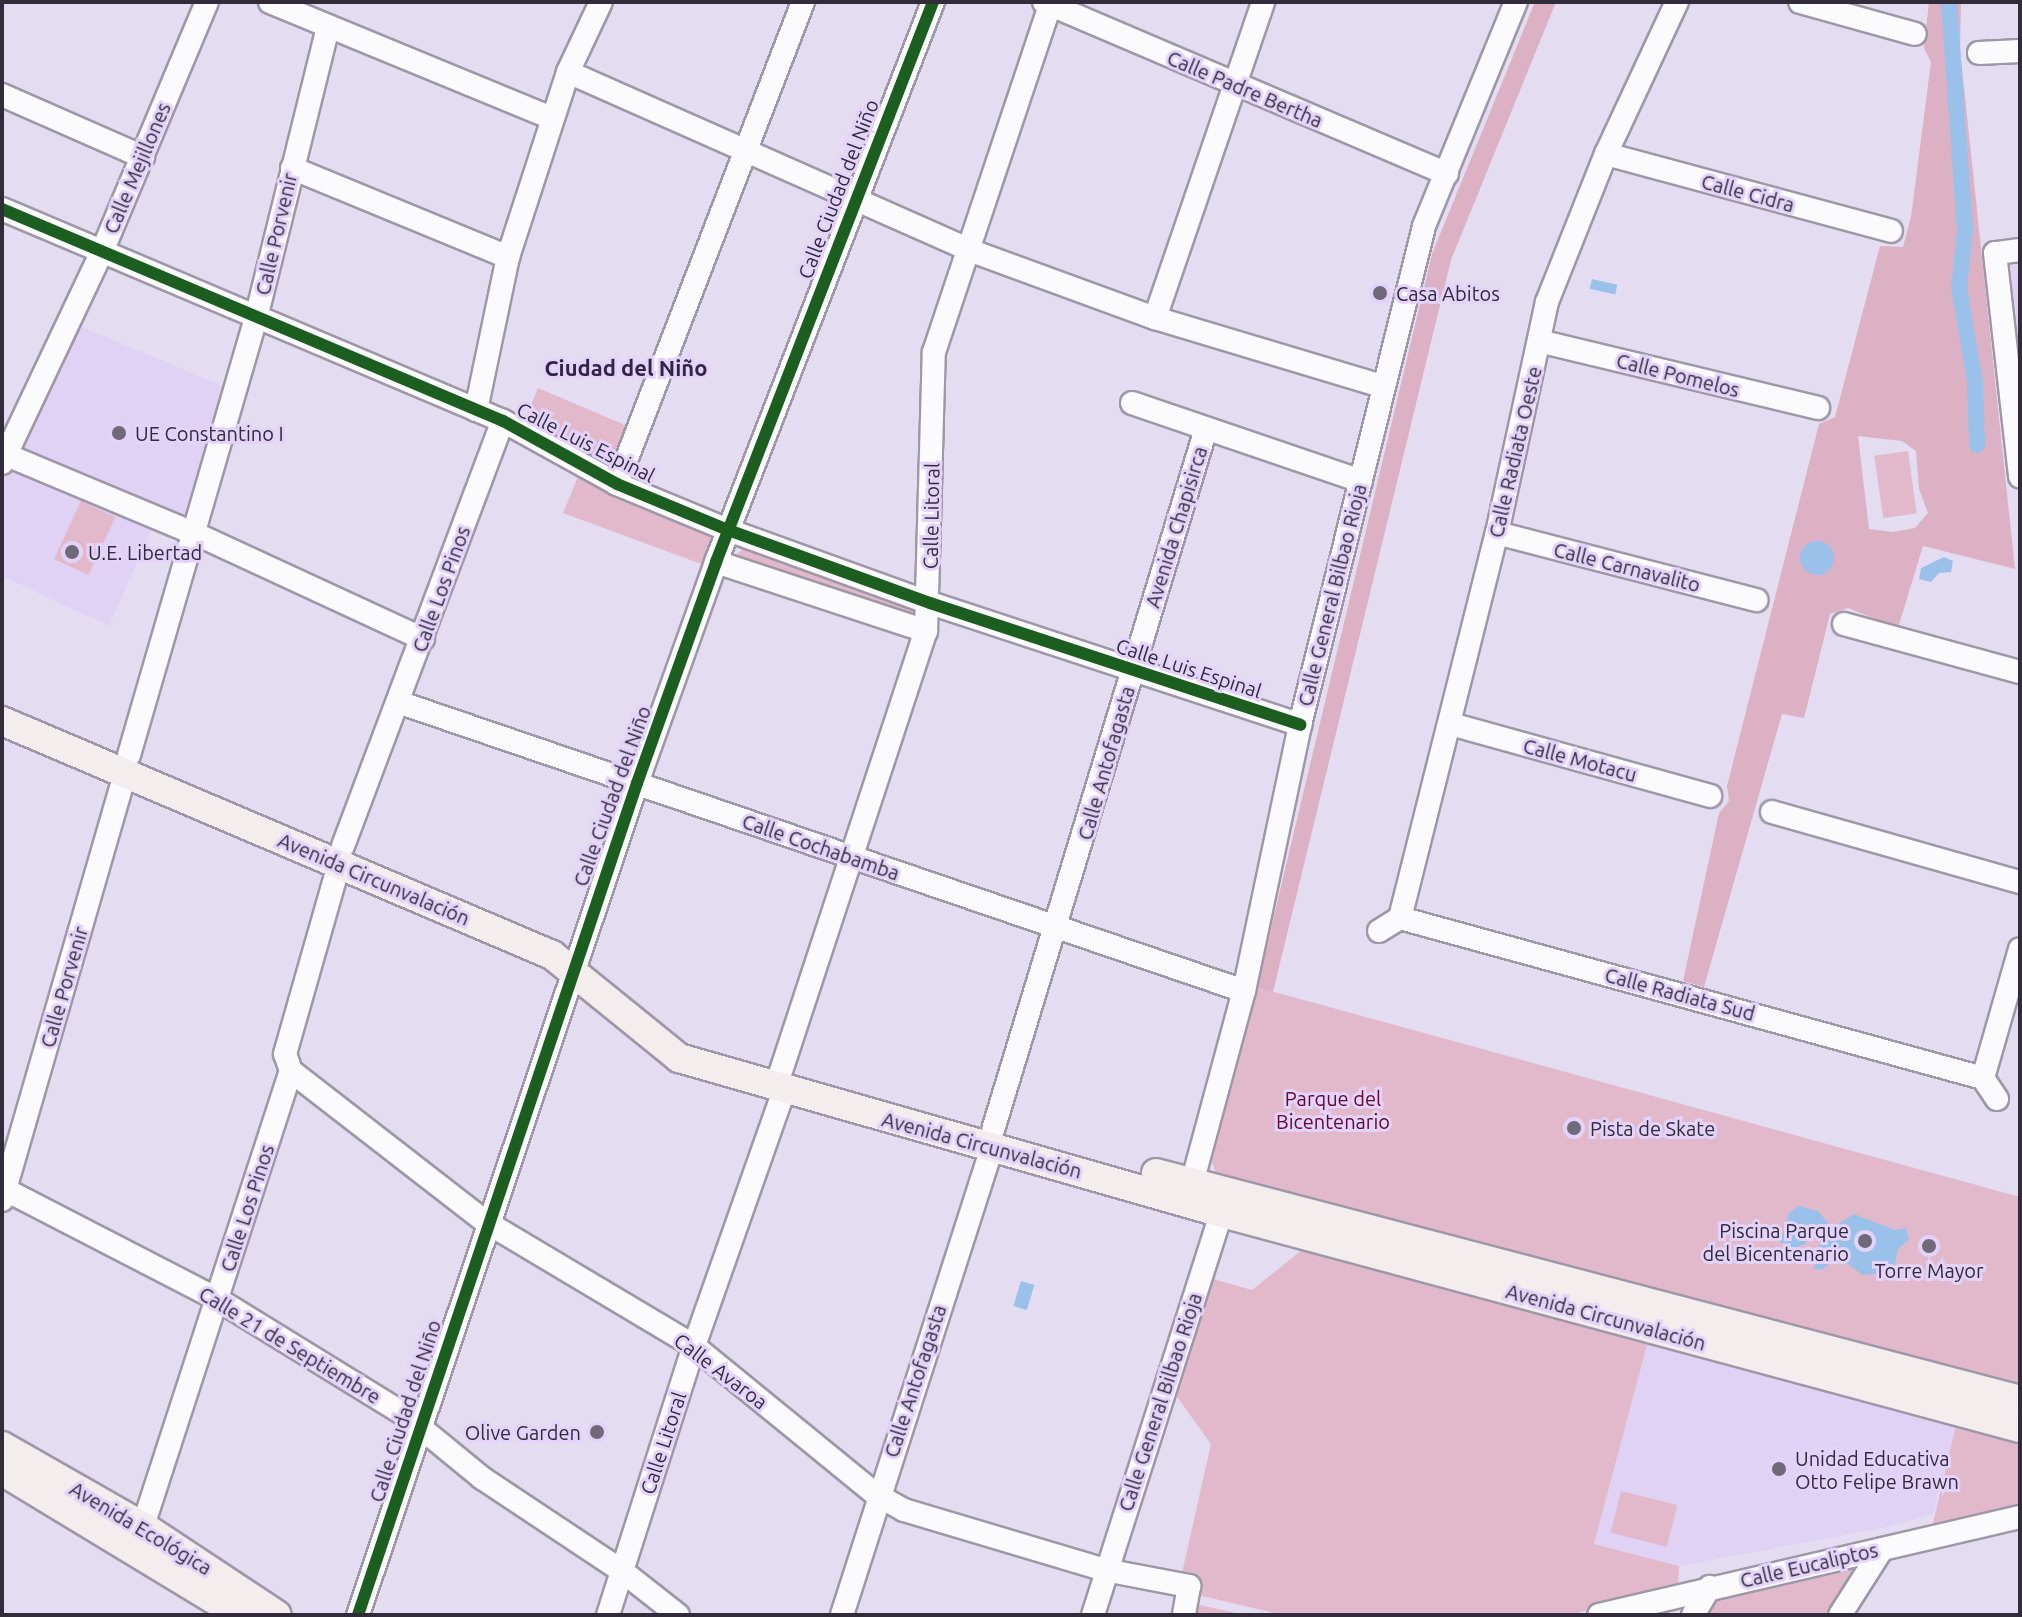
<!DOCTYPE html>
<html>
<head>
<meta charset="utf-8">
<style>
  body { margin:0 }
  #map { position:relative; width:2022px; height:1617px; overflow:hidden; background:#e4dcf1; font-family:Ubuntu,sans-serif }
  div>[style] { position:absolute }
  .built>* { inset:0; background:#e0d2f4 }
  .green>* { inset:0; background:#e1b9cb; transform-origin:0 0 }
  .forest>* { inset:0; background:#ddb1c4 }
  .water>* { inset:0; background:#9ac1e9; transform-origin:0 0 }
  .round { border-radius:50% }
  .canal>* { height:16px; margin:-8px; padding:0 8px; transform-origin:8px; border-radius:8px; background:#9ac1e9 }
  .roads { filter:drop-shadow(2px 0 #9e97a7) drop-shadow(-2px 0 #9e97a7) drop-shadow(0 2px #9e97a7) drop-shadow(0 -2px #9e97a7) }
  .minor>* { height:22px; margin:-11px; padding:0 11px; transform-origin:11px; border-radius:11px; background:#fbfafd }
  .major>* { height:28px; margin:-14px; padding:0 14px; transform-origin:14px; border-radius:14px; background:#f3eeed }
  .cycleway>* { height:12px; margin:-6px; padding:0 6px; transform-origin:6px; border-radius:6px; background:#1b5e20 }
  .dots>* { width:22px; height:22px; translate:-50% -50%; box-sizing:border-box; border:4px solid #e3d3fa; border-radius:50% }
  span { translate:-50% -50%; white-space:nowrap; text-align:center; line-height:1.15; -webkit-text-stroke:6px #e3d3fa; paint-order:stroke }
  .street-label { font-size:20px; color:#322b3a }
  .poi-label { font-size:20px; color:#322b3a }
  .left { translate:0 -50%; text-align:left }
  .right { translate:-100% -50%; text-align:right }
  .park-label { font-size:20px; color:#62082d }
  .neighbourhood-label { font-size:22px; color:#322442; font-weight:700 }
  .frame { position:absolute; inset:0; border:4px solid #322b3a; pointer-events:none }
</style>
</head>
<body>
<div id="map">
  <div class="built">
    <div style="clip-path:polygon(2020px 264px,2020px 370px,2010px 265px)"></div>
    <div style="clip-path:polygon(77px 325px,223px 386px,189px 512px,178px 518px,17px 454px)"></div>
    <div style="clip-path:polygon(10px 468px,152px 528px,109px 626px,2px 576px,2px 488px)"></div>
    <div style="clip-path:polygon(1647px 1345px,1957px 1425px,1933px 1514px,1883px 1528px,1679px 1566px,1594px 1544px)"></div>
  </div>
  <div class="green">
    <div style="left:538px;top:388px;width:99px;height:43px;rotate:23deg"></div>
    <div style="left:1908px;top:451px;width:63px;height:34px;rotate:82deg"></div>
    <div style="clip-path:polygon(579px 474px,611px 495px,717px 533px,704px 565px,563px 513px)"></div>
    <div style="left:81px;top:501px;width:38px;height:64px;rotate:25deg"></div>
    <div style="clip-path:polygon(746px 545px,913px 603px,920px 618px,735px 557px)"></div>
    <div style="clip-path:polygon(1253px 986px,2020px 1197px,2020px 1393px,1217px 1176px,1212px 1162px)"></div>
    <div style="clip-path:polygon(1307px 1246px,2020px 1436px,2020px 1507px,1932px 1527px,1956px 1425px,1647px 1345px,1594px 1544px,1679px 1566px,1678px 1589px,1568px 1615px,1282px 1615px,1194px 1594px,1182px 1573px,1211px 1444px,1175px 1394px,1213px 1279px,1252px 1290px)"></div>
    <div style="left:1621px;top:1491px;width:58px;height:43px;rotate:14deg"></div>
    <div style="clip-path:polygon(1852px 1566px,1857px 1572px,1832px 1615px,1702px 1615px,1712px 1597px)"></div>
    <div style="clip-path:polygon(1195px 1604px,1246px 1615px,1193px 1615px)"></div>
  </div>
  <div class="forest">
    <div style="clip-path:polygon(1535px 2px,1556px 2px,1451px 260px,1273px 992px,1257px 987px,1432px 254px)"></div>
    <div style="clip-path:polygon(evenodd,1929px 2px,1961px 2px,1960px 50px,2015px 569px,1923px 546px,1898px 628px,1848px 608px,1830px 614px,1804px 718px,1782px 714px,1704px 987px,1683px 981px,1719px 813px,1729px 801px,1727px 786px,1819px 424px,1835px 417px,1880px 246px,1903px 247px,1911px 217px,1931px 62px,1924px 48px,1929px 2px,1858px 436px,1902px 441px,1916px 451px,1919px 489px,1928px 513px,1915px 528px,1893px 532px,1869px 529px,1858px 436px)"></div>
  </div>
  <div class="water">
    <div style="left:1592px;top:279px;width:26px;height:10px;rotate:13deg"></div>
    <div class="round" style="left:1800px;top:541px;width:34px;height:34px"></div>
    <div style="clip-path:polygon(1944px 557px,1953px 561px,1951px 572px,1939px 573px,1931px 582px,1919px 579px,1921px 568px)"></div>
    <div style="clip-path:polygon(1799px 1206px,1818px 1211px,1832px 1228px,1854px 1214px,1895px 1230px,1906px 1228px,1909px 1240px,1898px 1249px,1893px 1272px,1863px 1275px,1837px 1256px,1822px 1270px,1814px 1269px,1821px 1237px,1811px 1234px,1805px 1244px,1791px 1250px,1780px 1242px,1789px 1213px)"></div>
    <div style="left:1021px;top:1281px;width:14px;height:26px;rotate:17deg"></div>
  </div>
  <div class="canal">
    <div style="left:1949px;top:2px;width:229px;rotate:86deg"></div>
    <div style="left:1965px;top:230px;width:58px;rotate:95.9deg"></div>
    <div style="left:1959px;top:288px;width:95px;rotate:80.3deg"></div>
    <div style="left:1975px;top:382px;width:63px;rotate:88.2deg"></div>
  </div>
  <div class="roads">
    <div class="minor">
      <div style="left:270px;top:2px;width:305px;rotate:22.4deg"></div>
      <div style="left:1044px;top:2px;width:438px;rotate:23.1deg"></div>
      <div style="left:1800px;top:2px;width:119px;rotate:15.5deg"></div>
      <div style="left:1979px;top:53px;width:41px;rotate:-2.8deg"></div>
      <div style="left:568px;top:72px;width:439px;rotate:23.9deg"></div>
      <div style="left:969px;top:250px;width:198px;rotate:20.1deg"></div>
      <div style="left:1155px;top:318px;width:237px;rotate:16.7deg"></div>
      <div style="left:2px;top:95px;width:154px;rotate:23.7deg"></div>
      <div style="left:1606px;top:154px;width:295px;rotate:15.1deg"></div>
      <div style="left:292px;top:168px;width:234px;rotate:22.4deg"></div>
      <div style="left:2px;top:209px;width:544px;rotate:22.94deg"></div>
      <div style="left:503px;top:421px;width:130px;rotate:28.9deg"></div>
      <div style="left:617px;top:484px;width:120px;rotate:22.5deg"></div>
      <div style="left:728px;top:530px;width:215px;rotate:19.9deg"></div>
      <div style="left:930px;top:603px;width:390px;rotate:18.2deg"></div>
      <div style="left:2020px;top:250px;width:25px;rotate:173deg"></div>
      <div style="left:1995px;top:253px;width:225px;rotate:83.6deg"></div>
      <div style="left:1155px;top:318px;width:334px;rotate:-71.1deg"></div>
      <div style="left:1539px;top:341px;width:287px;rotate:13.5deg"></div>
      <div style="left:1132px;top:403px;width:242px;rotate:18.8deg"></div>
      <div style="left:476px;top:410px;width:156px;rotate:-78.2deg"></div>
      <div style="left:508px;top:257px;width:194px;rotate:-72deg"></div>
      <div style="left:568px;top:72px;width:77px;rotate:-64.8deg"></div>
      <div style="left:2px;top:453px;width:210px;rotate:22.7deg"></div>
      <div style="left:196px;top:534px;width:250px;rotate:24.8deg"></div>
      <div style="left:2px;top:463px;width:231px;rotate:-64.7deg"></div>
      <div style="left:101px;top:254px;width:273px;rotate:-67.2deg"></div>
      <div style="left:617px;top:484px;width:517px;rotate:-68.9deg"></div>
      <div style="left:1497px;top:533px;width:268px;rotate:14.5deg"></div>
      <div style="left:716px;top:562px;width:221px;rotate:18.2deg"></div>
      <div style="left:1844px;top:624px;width:182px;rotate:15.3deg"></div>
      <div style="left:398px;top:702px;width:894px;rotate:18.86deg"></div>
      <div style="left:1451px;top:724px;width:269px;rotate:15.5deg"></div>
      <div style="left:129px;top:755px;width:459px;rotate:-73.8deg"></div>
      <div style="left:257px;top:314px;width:296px;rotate:-76.1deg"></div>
      <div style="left:1772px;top:812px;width:258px;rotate:15.8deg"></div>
      <div style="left:343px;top:846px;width:454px;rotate:-69.4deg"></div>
      <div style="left:1400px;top:918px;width:397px;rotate:-75.9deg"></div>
      <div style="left:1497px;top:533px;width:236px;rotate:-77.8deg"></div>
      <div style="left:1547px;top:302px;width:159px;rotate:-68.3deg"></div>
      <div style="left:1606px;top:154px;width:168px;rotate:-65deg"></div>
      <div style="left:1379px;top:931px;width:25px;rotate:-32deg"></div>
      <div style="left:1400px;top:918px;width:605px;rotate:15.35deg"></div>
      <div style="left:291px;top:1071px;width:247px;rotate:37.8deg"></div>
      <div style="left:486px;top:1222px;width:242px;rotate:30.8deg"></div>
      <div style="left:694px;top:1346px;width:236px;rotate:39.2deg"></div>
      <div style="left:877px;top:1495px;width:31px;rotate:29deg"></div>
      <div style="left:904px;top:1510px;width:210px;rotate:16.6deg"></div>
      <div style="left:1105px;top:1570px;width:86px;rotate:10.8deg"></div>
      <div style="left:1189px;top:1586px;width:29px;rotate:100deg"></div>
      <div style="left:781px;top:1071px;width:463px;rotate:-71.8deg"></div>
      <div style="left:926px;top:631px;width:279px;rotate:-88.4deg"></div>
      <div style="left:934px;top:352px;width:366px;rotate:-71.5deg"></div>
      <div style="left:1997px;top:1099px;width:25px;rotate:-124deg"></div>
      <div style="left:1983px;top:1078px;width:134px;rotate:-74deg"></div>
      <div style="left:993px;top:1130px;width:733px;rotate:-73.1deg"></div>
      <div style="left:2px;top:1188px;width:242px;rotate:27.3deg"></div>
      <div style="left:217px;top:1299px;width:220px;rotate:31.6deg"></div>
      <div style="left:404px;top:1414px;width:101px;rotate:39.4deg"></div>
      <div style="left:482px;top:1478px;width:168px;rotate:33.6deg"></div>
      <div style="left:622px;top:1571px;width:71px;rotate:38.2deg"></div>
      <div style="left:1188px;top:1198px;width:214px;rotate:-74.9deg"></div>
      <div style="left:1244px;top:991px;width:272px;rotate:-78.1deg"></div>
      <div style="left:1300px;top:725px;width:514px;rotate:-76.04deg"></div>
      <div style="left:1424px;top:226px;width:242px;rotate:-67.7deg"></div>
      <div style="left:2px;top:1200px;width:444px;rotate:-73.9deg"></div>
      <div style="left:139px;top:1538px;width:491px;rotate:-72deg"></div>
      <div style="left:291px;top:1071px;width:18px;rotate:-109deg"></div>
      <div style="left:285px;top:1054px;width:198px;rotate:-74.1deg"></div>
      <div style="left:358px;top:1615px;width:878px;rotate:-71.46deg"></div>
      <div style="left:637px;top:783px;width:235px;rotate:-70.3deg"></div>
      <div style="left:716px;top:562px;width:601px;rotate:-68.82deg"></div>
      <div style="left:608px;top:1615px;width:282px;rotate:-72.3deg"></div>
      <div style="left:694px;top:1346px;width:270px;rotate:-70.6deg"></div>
      <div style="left:842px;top:1615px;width:490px;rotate:-72.2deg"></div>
      <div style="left:1093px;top:1615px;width:439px;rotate:-72.3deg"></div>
      <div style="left:1599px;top:1615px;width:432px;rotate:-13.1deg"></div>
      <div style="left:1693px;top:1615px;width:33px;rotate:-59deg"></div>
      <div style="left:1840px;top:1615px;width:78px;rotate:-57.5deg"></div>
    </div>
    <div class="major">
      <div style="left:2px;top:721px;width:598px;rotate:23.05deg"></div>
      <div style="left:552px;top:955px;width:164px;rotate:39deg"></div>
      <div style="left:679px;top:1058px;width:565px;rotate:15.93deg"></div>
      <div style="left:1222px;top:1213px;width:826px;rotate:15.08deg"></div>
      <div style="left:1156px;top:1173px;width:893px;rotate:14.72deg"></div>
      <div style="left:2px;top:1446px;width:163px;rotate:29.7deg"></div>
      <div style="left:144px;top:1527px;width:159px;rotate:33.5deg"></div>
      <div style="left:2px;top:1471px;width:278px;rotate:31.2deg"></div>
    </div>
  </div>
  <div class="cycleway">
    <div style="left:2px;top:209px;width:544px;rotate:22.94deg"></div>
    <div style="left:503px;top:421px;width:130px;rotate:28.9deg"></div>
    <div style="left:617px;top:484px;width:120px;rotate:22.5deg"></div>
    <div style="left:728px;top:530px;width:215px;rotate:19.9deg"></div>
    <div style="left:930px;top:603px;width:390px;rotate:18.2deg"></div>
    <div style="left:358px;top:1615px;width:878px;rotate:-71.46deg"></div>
    <div style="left:637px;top:783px;width:235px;rotate:-70.3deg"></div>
    <div style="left:716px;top:562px;width:601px;rotate:-68.82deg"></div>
  </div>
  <div class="dots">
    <div style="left:1380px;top:293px;background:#70697a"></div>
    <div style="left:119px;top:433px;background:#70697a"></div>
    <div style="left:72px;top:552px;background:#70697a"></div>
    <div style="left:1574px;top:1128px;background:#70697a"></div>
    <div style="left:1865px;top:1241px;background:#70697a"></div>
    <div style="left:1929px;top:1246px;background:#70697a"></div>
    <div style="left:597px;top:1432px;background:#70697a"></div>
    <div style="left:1779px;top:1469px;background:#70697a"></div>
  </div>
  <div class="street-label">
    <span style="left:1245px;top:89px;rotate:23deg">Calle Padre Bertha</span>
    <span style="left:137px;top:168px;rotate:-67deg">Calle Mejillones</span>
    <span style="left:838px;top:189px;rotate:-69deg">Calle Ciudad del Niño</span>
    <span style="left:1748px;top:193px;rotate:15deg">Calle Cidra</span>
    <span style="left:276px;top:234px;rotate:-77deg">Calle Porvenir</span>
    <span style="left:1678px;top:375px;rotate:14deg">Calle Pomelos</span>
    <span style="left:586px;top:442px;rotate:27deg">Calle Luis Espinal</span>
    <span style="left:1515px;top:452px;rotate:-77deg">Calle Radiata Oeste</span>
    <span style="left:931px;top:516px;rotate:-89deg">Calle Litoral</span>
    <span style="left:1176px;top:527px;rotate:-73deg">Avenida Chapisirca</span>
    <span style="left:1627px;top:567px;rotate:14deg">Calle Carnavalito</span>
    <span style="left:441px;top:589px;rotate:-70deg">Calle Los Pinos</span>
    <span style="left:1332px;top:595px;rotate:-76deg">Calle General Bilbao Rioja</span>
    <span style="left:1189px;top:668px;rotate:18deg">Calle Luis Espinal</span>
    <span style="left:1580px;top:760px;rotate:15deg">Calle Motacu</span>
    <span style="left:1106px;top:763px;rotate:-74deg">Calle Antofagasta</span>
    <span style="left:612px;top:796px;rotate:-70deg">Calle Ciudad del Niño</span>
    <span style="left:821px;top:847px;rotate:19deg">Calle Cochabamba</span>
    <span style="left:374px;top:879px;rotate:23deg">Avenida Circunvalación</span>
    <span style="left:64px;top:987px;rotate:-74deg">Calle Porvenir</span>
    <span style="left:1680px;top:994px;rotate:15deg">Calle Radiata Sud</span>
    <span style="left:982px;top:1145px;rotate:15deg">Avenida Circunvalación</span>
    <span style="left:247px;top:1208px;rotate:-72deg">Calle Los Pinos</span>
    <span style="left:1606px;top:1317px;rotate:15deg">Avenida Circunvalación</span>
    <span style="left:290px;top:1345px;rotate:31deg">Calle 21 de Septiembre</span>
    <span style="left:721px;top:1371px;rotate:37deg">Calle Avaroa</span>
    <span style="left:915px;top:1381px;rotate:-72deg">Calle Antofagasta</span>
    <span style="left:1160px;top:1402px;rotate:-72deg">Calle General Bilbao Rioja</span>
    <span style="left:405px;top:1411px;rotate:-72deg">Calle Ciudad del Niño</span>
    <span style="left:663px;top:1443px;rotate:-72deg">Calle Litoral</span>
    <span style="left:141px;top:1528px;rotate:31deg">Avenida Ecológica</span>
    <span style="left:1809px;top:1565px;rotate:-13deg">Calle Eucaliptos</span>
  </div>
  <div class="poi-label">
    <span class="left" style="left:1396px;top:293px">Casa Abitos</span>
    <span class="left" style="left:135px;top:433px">UE Constantino I</span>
    <span class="left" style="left:88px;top:552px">U.E. Libertad</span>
    <span class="left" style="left:1590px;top:1128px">Pista de Skate</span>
    <span class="right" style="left:1849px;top:1242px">Piscina Parque<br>del Bicentenario</span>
    <span style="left:1929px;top:1270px">Torre Mayor</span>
    <span class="right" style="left:581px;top:1432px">Olive Garden</span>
    <span class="left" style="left:1795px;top:1470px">Unidad Educativa<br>Otto Felipe Brawn</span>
  </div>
  <div class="park-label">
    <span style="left:1333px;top:1110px">Parque del<br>Bicentenario</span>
  </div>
  <div class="neighbourhood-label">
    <span style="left:626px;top:368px">Ciudad del Niño</span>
  </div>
  <div class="frame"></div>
</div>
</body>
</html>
